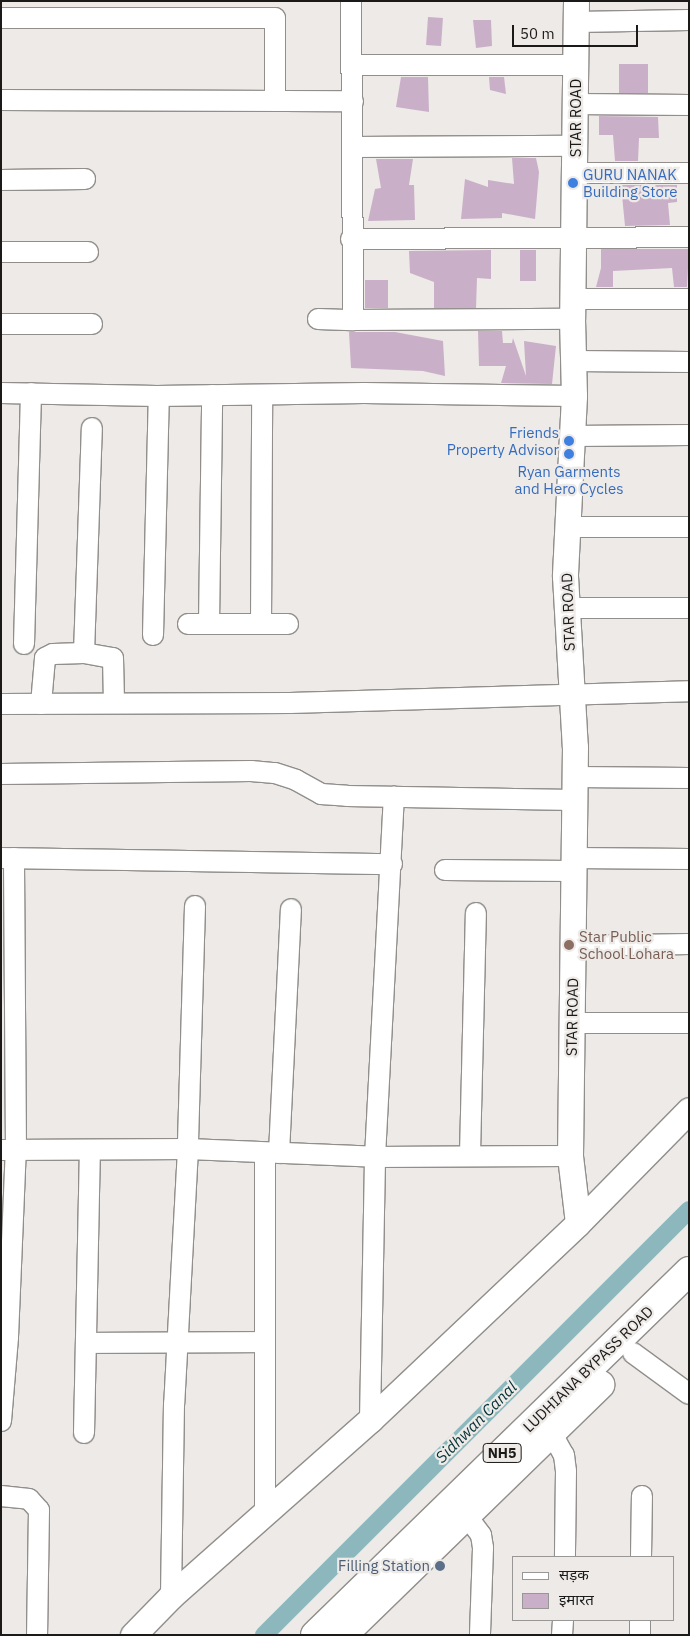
<!DOCTYPE html>
<html>
<head>
<meta charset="utf-8">
<style>
  body { margin:0 }
  #map { position:relative; width:690px; height:1636px; overflow:hidden; background:#edeae7; font-family:"IBM Plex Sans","Noto Sans Devanagari",sans-serif }
  div>[style] { position:absolute }
  .canal>* { height:18px; margin:-9px; padding:0 9px; transform-origin:9px; border-radius:9px; background:#8cb8bd }
  .building>* { inset:0; background:#caafc8; transform-origin:0 0 }
  .roads { filter:drop-shadow(1px 0 #918e8b) drop-shadow(-1px 0 #918e8b) drop-shadow(0 1px #918e8b) drop-shadow(0 -1px #918e8b) }
  .minor>* { height:20px; margin:-10px; padding:0 10px; transform-origin:10px; border-radius:10px; background:#fff }
  .tertiary>* { height:25px; margin:-12.5px; padding:0 12.5px; transform-origin:12.5px; border-radius:12.5px; background:#fff }
  .trunk>* { height:28px; margin:-14px; padding:0 14px; transform-origin:14px; border-radius:14px; background:#fff }
  .dots>* { width:14px; height:14px; translate:-50% -50%; box-sizing:border-box; border:2px solid #edeae7; border-radius:50% }
  span { translate:-50% -50%; white-space:nowrap; text-align:center; line-height:1.15; -webkit-text-stroke:4.5px #edeae7; paint-order:stroke }
  .shield-label span { padding:1px 4px; background:#edeae7; border:1px solid; border-radius:4px; -webkit-text-stroke-width:0 }
  .shield-label { font-size:14px; color:#1b1a19; font-weight:700 }
  .street-label { font-size:15px; color:#1b1a19 }
  .shop-label { font-size:15px; color:#366cbe }
  .left { translate:0 -50%; text-align:left }
  .right { translate:-100% -50%; text-align:right }
  .education-label { font-size:15px; color:#785e54 }
  .service-label { font-size:15px; color:#4e5e75 }
  .water-label { font-size:16px; color:#023034; font-style:italic }
  .frame { position:absolute; inset:0; border:2px solid #1b1a19; pointer-events:none }
  .legend { position:absolute; left:512px; top:1556px; width:162px; height:65px; box-sizing:border-box; background:#edeae7; border:1px solid #999795; margin:0; padding:6px 9px; list-style:none; font-size:15px; color:#1b1a19 }
  .legend li { display:flex; align-items:center; gap:10px; height:25px }
  .legend b { width:25px; border:1px solid #999795 }
  .scale { position:absolute; left:512px; top:25px; width:126px; height:22px; box-sizing:border-box; border:2px solid #1b1a19; border-top:0; padding-left:6px; font-size:15px; line-height:18px; white-space:nowrap; color:#1b1a19; -webkit-text-stroke:4px #edeae7; paint-order:stroke }
</style>
</head>
<body>
<div id="map">
  <div class="canal">
    <div style="left:264px;top:1635px;width:601px;rotate:-45deg"></div>
  </div>
  <div class="building">
    <div style="left:428px;top:17px;width:15px;height:28px;rotate:4deg"></div>
    <div style="clip-path:polygon(473px 20px,491px 20px,492px 46px,476px 48px)"></div>
    <div style="left:648px;top:64px;width:29px;height:29px;rotate:90deg"></div>
    <div style="clip-path:polygon(401px 77px,428px 77px,429px 112px,396px 107px)"></div>
    <div style="clip-path:polygon(489px 77px,504px 77px,506px 94px,490px 90px)"></div>
    <div style="clip-path:polygon(599px 116px,658px 117px,659px 138px,639px 138px,638px 161px,615px 161px,613px 135px,599px 135px)"></div>
    <div style="clip-path:polygon(512px 158px,536px 158px,539px 172px,535px 219px,502px 213px,502px 218px,461px 219px,465px 179px,488px 187px,488px 180px,514px 184px)"></div>
    <div style="clip-path:polygon(376px 159px,413px 159px,409px 185px,414px 185px,415px 220px,368px 221px,375px 189px,381px 188px)"></div>
    <div style="clip-path:polygon(621px 185px,677px 185px,677px 202px,668px 203px,670px 225px,625px 226px)"></div>
    <div style="clip-path:polygon(601px 249px,689px 249px,687px 287px,674px 287px,672px 268px,613px 271px,613px 287px,596px 287px,601px 268px)"></div>
    <div style="clip-path:polygon(491px 250px,491px 279px,477px 278px,476px 308px,434px 308px,434px 282px,410px 273px,409px 251px)"></div>
    <div style="left:520px;top:250px;width:16px;height:31px"></div>
    <div style="left:365px;top:280px;width:23px;height:28px"></div>
    <div style="clip-path:polygon(478px 331px,502px 331px,503px 343px,512px 343px,513px 338px,526px 376px,524px 341px,556px 346px,552px 384px,501px 383px,506px 366px,479px 366px)"></div>
    <div style="clip-path:polygon(349px 332px,395px 332px,443px 341px,445px 376px,423px 371px,351px 368px)"></div>
  </div>
  <div class="roads">
    <div class="minor">
      <div style="left:351px;top:1px;width:319px;rotate:89.6deg"></div>
      <div style="left:353px;top:320px;width:219px;rotate:-0.3deg"></div>
      <div style="left:1px;top:18px;width:274px"></div>
      <div style="left:275px;top:18px;width:83px;rotate:90deg"></div>
      <div style="left:576px;top:22px;width:113px;rotate:-1deg"></div>
      <div style="left:353px;top:65px;width:223px"></div>
      <div style="left:1px;top:100px;width:352px;rotate:0.2deg"></div>
      <div style="left:576px;top:104px;width:113px;rotate:0.5deg"></div>
      <div style="left:354px;top:147px;width:222px;rotate:-0.3deg"></div>
      <div style="left:576px;top:173px;width:113px"></div>
      <div style="left:1px;top:180px;width:84px;rotate:-0.7deg"></div>
      <div style="left:351px;top:239px;width:338px;rotate:-0.3deg"></div>
      <div style="left:1px;top:252px;width:87px"></div>
      <div style="left:573px;top:299px;width:116px"></div>
      <div style="left:318px;top:319px;width:35px;rotate:2deg"></div>
      <div style="left:1px;top:324px;width:91px"></div>
      <div style="left:573px;top:361px;width:116px;rotate:0.5deg"></div>
      <div style="left:1px;top:393px;width:156px;rotate:1.1deg"></div>
      <div style="left:157px;top:396px;width:207px;rotate:-0.8deg"></div>
      <div style="left:364px;top:393px;width:210px;rotate:0.8deg"></div>
      <div style="left:572px;top:436px;width:117px;rotate:-0.5deg"></div>
      <div style="left:568px;top:527px;width:121px"></div>
      <div style="left:567px;top:608px;width:122px"></div>
      <div style="left:188px;top:624px;width:100px"></div>
      <div style="left:209px;top:624px;width:229px;rotate:-89.2deg"></div>
      <div style="left:261px;top:624px;width:229px;rotate:-89.7deg"></div>
      <div style="left:153px;top:635px;width:239px;rotate:-88.6deg"></div>
      <div style="left:24px;top:644px;width:251px;rotate:-88.4deg"></div>
      <div style="left:84px;top:653px;width:225px;rotate:-88deg"></div>
      <div style="left:1px;top:704px;width:289px;rotate:-0.2deg"></div>
      <div style="left:290px;top:703px;width:399px;rotate:-1.7deg"></div>
      <div style="left:41px;top:704px;width:46px;rotate:-85deg"></div>
      <div style="left:45px;top:658px;width:9px;rotate:-27deg"></div>
      <div style="left:53px;top:654px;width:31px;rotate:-2deg"></div>
      <div style="left:84px;top:653px;width:29px;rotate:10deg"></div>
      <div style="left:113px;top:658px;width:45px;rotate:88.7deg"></div>
      <div style="left:1px;top:774px;width:250px;rotate:-0.7deg"></div>
      <div style="left:251px;top:771px;width:24px;rotate:5deg"></div>
      <div style="left:275px;top:773px;width:22px;rotate:18deg"></div>
      <div style="left:296px;top:780px;width:29px;rotate:29deg"></div>
      <div style="left:321px;top:794px;width:26px;rotate:4deg"></div>
      <div style="left:347px;top:796px;width:227px;rotate:1deg"></div>
      <div style="left:575px;top:777px;width:114px;rotate:0.5deg"></div>
      <div style="left:1px;top:858px;width:391px;rotate:0.9deg"></div>
      <div style="left:574px;top:858px;width:115px;rotate:0.5deg"></div>
      <div style="left:445px;top:870px;width:129px;rotate:0.4deg"></div>
      <div style="left:195px;top:906px;width:243px;rotate:91.7deg"></div>
      <div style="left:188px;top:1149px;width:187px;rotate:2.4deg"></div>
      <div style="left:375px;top:1157px;width:195px;rotate:-0.3deg"></div>
      <div style="left:573px;top:946px;width:116px;rotate:-1deg"></div>
      <div style="left:572px;top:1023px;width:117px"></div>
      <div style="left:1px;top:1150px;width:187px;rotate:-0.3deg"></div>
      <div style="left:188px;top:1149px;width:255px;rotate:93.1deg"></div>
      <div style="left:174px;top:1404px;width:192px;rotate:90.9deg"></div>
      <div style="left:265px;top:1153px;width:360px;rotate:90deg"></div>
      <div style="left:279px;top:1153px;width:244px;rotate:-87.2deg"></div>
      <div style="left:470px;top:1154px;width:241px;rotate:-88.6deg"></div>
      <div style="left:86px;top:1343px;width:178px;rotate:-0.3deg"></div>
      <div style="left:633px;top:1353px;width:69px;rotate:36.2deg"></div>
      <div style="left:370px;top:1420px;width:263px;rotate:-88.9deg"></div>
      <div style="left:375px;top:1157px;width:361px;rotate:-87deg"></div>
      <div style="left:1px;top:1421px;width:84px;rotate:-85.2deg"></div>
      <div style="left:8px;top:1337px;width:187px;rotate:-87.6deg"></div>
      <div style="left:16px;top:1150px;width:292px;rotate:-90.4deg"></div>
      <div style="left:551px;top:1432px;width:26px;rotate:61deg"></div>
      <div style="left:564px;top:1455px;width:16px;rotate:83deg"></div>
      <div style="left:566px;top:1471px;width:86px;rotate:90.7deg"></div>
      <div style="left:84px;top:1433px;width:283px;rotate:-88.8deg"></div>
      <div style="left:1px;top:1496px;width:28px;rotate:6deg"></div>
      <div style="left:29px;top:1499px;width:15px;rotate:48deg"></div>
      <div style="left:39px;top:1510px;width:125px;rotate:90.9deg"></div>
      <div style="left:466px;top:1515px;width:25px;rotate:53deg"></div>
      <div style="left:481px;top:1535px;width:13px;rotate:81deg"></div>
      <div style="left:483px;top:1548px;width:87px;rotate:92deg"></div>
      <div style="left:641px;top:1557px;width:61px;rotate:-89.1deg"></div>
      <div style="left:562px;top:1635px;width:15px;rotate:-86deg"></div>
      <div style="left:640px;top:1635px;width:15px;rotate:-90deg"></div>
    </div>
    <div class="tertiary">
      <div style="left:576px;top:1px;width:318px;rotate:90.7deg"></div>
      <div style="left:572px;top:319px;width:77px;rotate:88.5deg"></div>
      <div style="left:574px;top:396px;width:180px;rotate:92.9deg"></div>
      <div style="left:565px;top:576px;width:171px;rotate:86.7deg"></div>
      <div style="left:575px;top:747px;width:409px;rotate:90.7deg"></div>
      <div style="left:570px;top:1156px;width:67px;rotate:83.2deg"></div>
      <div style="left:133px;top:1635px;width:54px;rotate:-45.7deg"></div>
      <div style="left:171px;top:1596px;width:266px;rotate:-41.5deg"></div>
      <div style="left:370px;top:1420px;width:286px;rotate:-43.4deg"></div>
      <div style="left:578px;top:1223px;width:158px;rotate:-45.5deg"></div>
    </div>
    <div class="trunk">
      <div style="left:315px;top:1635px;width:522px;rotate:-44.22deg"></div>
      <div style="left:343px;top:1635px;width:359px;rotate:-44.2deg"></div>
    </div>
  </div>
  <div class="dots">
    <div style="left:573px;top:183px;background:#3f7fe0"></div>
    <div style="left:569px;top:441px;background:#3f7fe0"></div>
    <div style="left:569px;top:454px;background:#3f7fe0"></div>
    <div style="left:569px;top:945px;background:#8d6e63"></div>
    <div style="left:440px;top:1566px;background:#5c6f8a"></div>
  </div>
  <div class="shield-label">
    <span style="left:502px;top:1453px">NH5</span>
  </div>
  <div class="street-label">
    <span style="left:576px;top:118px;rotate:-90deg">STAR ROAD</span>
    <span style="left:568px;top:612px;rotate:-92deg">STAR ROAD</span>
    <span style="left:572px;top:1017px;rotate:-89deg">STAR ROAD</span>
    <span style="left:588px;top:1369px;rotate:-44deg">LUDHIANA BYPASS ROAD</span>
  </div>
  <div class="shop-label">
    <span class="left" style="left:583px;top:183px">GURU NANAK<br>Building Store</span>
    <span class="right" style="left:559px;top:441px">Friends<br>Property Advisor</span>
    <span style="left:569px;top:480px">Ryan Garments<br>and Hero Cycles</span>
  </div>
  <div class="education-label">
    <span class="left" style="left:579px;top:945px">Star Public<br>School Lohara</span>
  </div>
  <div class="service-label">
    <span class="right" style="left:430px;top:1566px">Filling Station</span>
  </div>
  <div class="water-label">
    <span style="left:476px;top:1422px;rotate:-45deg">Sidhwan Canal</span>
  </div>
  <div class="frame"></div>
  <ul class="legend">
  <li><b style="height:6px;background:#fff"></b>सड़क</li>
  <li><b style="height:14px;background:#caafc8"></b>इमारत</li>
  </ul>
  <div class="scale">50 m</div>
</div>
</body>
</html>
